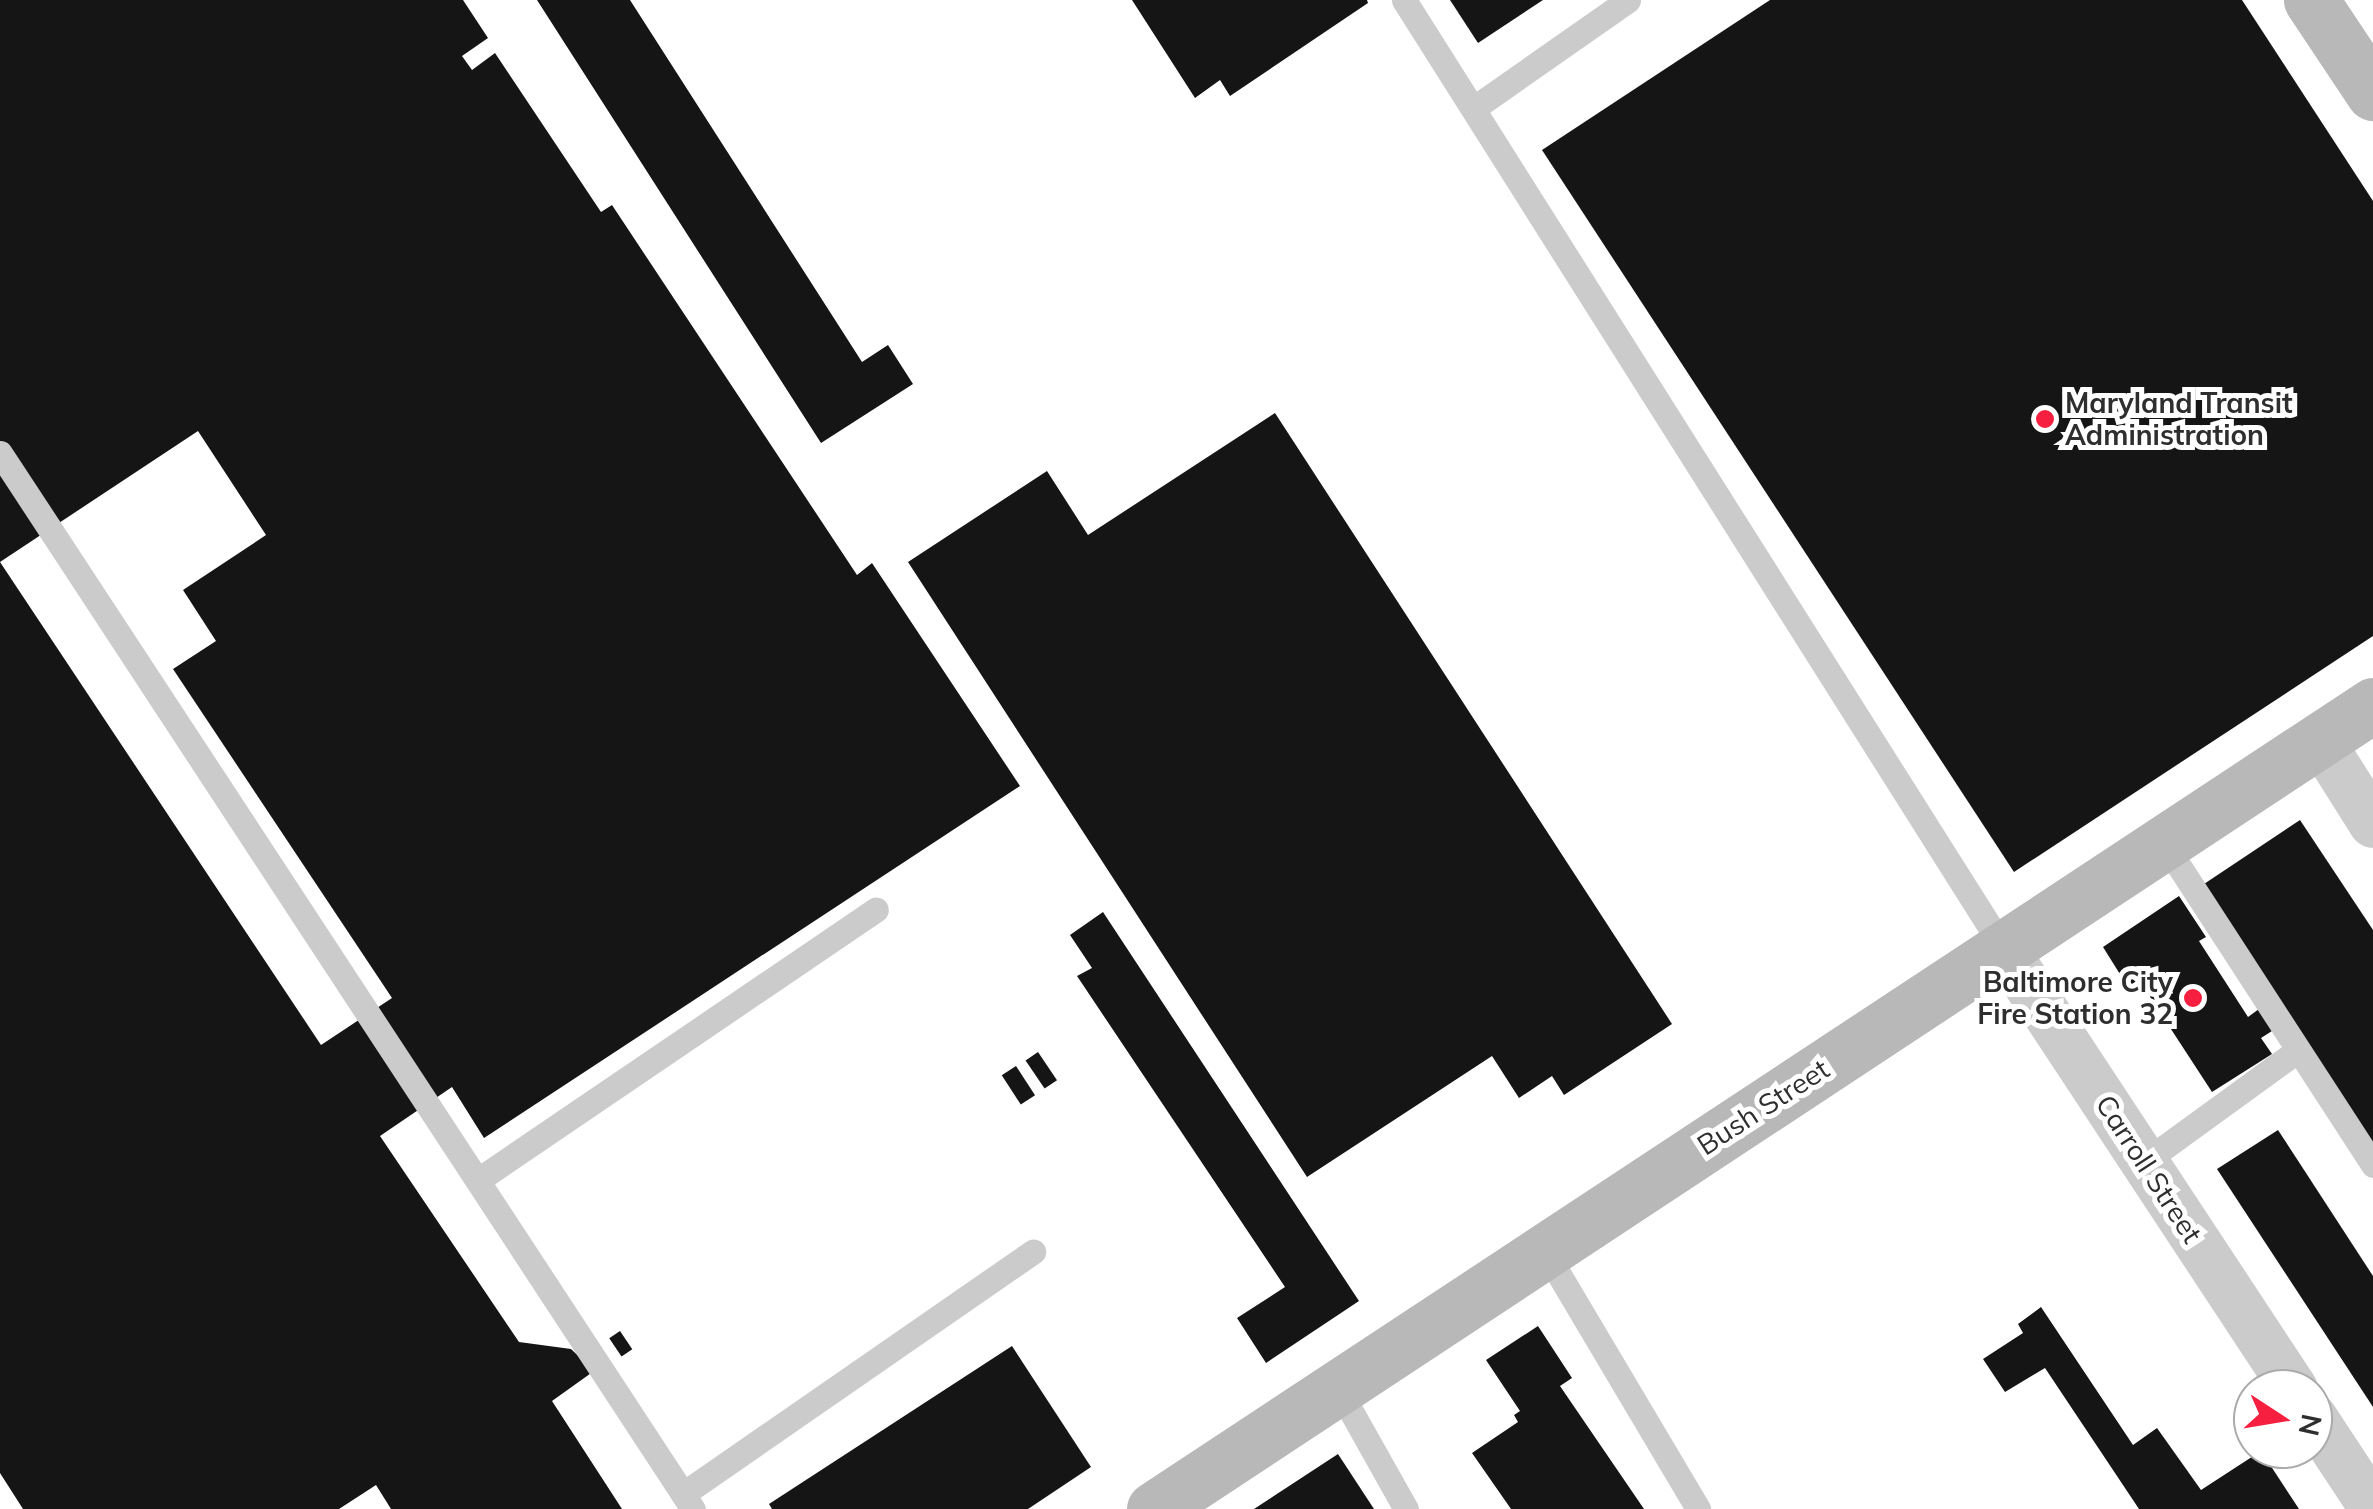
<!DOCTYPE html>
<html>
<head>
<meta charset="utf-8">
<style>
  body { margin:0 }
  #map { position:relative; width:2373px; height:1509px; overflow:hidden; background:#fff; font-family:Mulish,sans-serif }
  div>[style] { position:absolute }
  .building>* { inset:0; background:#151515; transform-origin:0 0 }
  .lane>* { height:25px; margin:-12.5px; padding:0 12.5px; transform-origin:12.5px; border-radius:12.5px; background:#cbcbcb }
  .street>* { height:48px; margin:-24px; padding:0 24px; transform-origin:24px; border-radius:24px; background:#cbcbcb }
  .secondary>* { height:55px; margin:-27.5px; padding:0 27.5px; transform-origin:27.5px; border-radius:27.5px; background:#b8b8b8 }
  .dots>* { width:28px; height:28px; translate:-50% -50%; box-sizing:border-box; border:5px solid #fff; border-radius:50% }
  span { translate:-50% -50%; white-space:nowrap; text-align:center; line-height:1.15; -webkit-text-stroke:10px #fff; paint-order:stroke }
  .poi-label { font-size:28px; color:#2e2e2e; font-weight:700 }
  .left { translate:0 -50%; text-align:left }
  .right { translate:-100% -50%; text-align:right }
  .street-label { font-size:28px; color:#2e2e2e }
  .north { position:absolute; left:2233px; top:1369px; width:100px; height:100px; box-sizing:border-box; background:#fff; border:2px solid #ababab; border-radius:50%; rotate:102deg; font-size:28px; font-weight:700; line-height:40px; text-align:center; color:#2e2e2e }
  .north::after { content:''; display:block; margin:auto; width:35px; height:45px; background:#f61f3f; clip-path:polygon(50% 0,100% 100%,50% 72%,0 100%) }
</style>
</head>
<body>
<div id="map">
  <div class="building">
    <div style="clip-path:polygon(evenodd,0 0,463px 0,488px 38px,462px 56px,472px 70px,495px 53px,601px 212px,612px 205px,857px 575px,872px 563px,1020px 786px,484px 1138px,452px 1087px,380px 1136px,519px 1342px,571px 1349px,594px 1371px,552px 1401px,622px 1509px,391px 1509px,376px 1485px,339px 1509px,23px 1509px,0 1473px,0 0,198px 431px,266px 535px,183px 590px,216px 641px,173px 669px,392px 998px,321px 1045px,0 562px,198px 431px)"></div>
    <div style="clip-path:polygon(537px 0,630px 0,862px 362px,888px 345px,913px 384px,821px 443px)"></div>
    <div style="clip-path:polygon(1132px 0,1367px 0,1368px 3px,1230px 96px,1220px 80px,1195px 98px)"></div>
    <div style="clip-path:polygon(1450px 0,1543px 0,1478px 43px)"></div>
    <div style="clip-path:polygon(1770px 0,2242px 0,2373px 201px,2373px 636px,2014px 872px,1542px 150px)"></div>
    <div style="clip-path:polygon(1275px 413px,1672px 1024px,1564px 1095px,1552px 1076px,1519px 1098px,1492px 1056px,1307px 1177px,908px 562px,1047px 471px,1088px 535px)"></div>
    <div style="clip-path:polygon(2300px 820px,2373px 930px,2373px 1146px,2201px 886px)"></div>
    <div style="clip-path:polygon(2179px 896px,2206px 937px,2199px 941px,2248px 1017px,2259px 1009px,2272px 1031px,2261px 1038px,2272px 1054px,2212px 1092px,2139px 980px,2128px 987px,2103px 947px)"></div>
    <div style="clip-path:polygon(1103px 912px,1359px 1301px,1266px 1363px,1237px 1318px,1285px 1287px,1077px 976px,1092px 968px,1070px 935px)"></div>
    <div style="left:1038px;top:1052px;width:34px;height:15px;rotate:56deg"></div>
    <div style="left:1016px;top:1066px;width:35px;height:17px;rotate:57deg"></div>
    <div style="clip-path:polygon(2278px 1130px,2373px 1276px,2373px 1407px,2217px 1169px)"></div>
    <div style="clip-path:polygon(2041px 1307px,2133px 1445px,2157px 1428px,2201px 1490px,2261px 1451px,2299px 1509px,2139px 1509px,2045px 1368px,2005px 1392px,1983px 1359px,2023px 1333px,2018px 1324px)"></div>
    <div style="clip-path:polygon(1538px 1326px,1572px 1378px,1560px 1386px,1644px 1509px,1511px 1509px,1472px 1453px,1518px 1422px,1514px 1415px,1520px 1411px,1486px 1360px)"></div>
    <div style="left:620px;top:1331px;width:22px;height:13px;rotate:56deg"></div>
    <div style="clip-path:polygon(1012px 1346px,1091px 1467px,1028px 1509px,772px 1509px,769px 1504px)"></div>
    <div style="clip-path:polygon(1338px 1454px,1374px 1509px,1254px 1509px)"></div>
  </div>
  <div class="lane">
    <div style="left:1404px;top:0;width:1123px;rotate:57.7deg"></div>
    <div style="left:1474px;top:108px;width:188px;rotate:-35deg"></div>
    <div style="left:0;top:453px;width:1263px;rotate:56.73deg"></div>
    <div style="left:2164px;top:843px;width:384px;rotate:57deg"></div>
    <div style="left:2144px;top:1162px;width:190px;rotate:-36deg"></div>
    <div style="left:478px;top:1180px;width:481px;rotate:-34.2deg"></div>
    <div style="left:1545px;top:1251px;width:300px;rotate:59.3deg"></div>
    <div style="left:1338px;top:1388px;width:139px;rotate:60.7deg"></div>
    <div style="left:683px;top:1494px;width:426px;rotate:-34.7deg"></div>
  </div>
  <div class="street">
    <div style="left:2320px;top:740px;width:99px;rotate:57.8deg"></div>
    <div style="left:2004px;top:949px;width:527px;rotate:56.61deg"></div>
    <div style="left:2313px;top:1417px;width:109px;rotate:56.6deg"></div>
  </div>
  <div class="secondary">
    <div style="left:2311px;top:0;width:112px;rotate:56.3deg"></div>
    <div style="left:1154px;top:1509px;width:1460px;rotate:-33.41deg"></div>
  </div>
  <div class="dots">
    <div style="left:2045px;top:419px;background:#f61f3f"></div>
    <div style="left:2193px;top:998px;background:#f61f3f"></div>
  </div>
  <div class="poi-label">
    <span class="left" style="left:2065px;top:419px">Maryland Transit<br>Administration</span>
    <span class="right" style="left:2173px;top:998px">Baltimore City<br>Fire Station 32</span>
  </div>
  <div class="street-label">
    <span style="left:1763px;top:1107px;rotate:-33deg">Bush Street</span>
    <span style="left:2149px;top:1169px;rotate:57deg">Carroll Street</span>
  </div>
  <div class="north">N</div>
</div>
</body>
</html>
